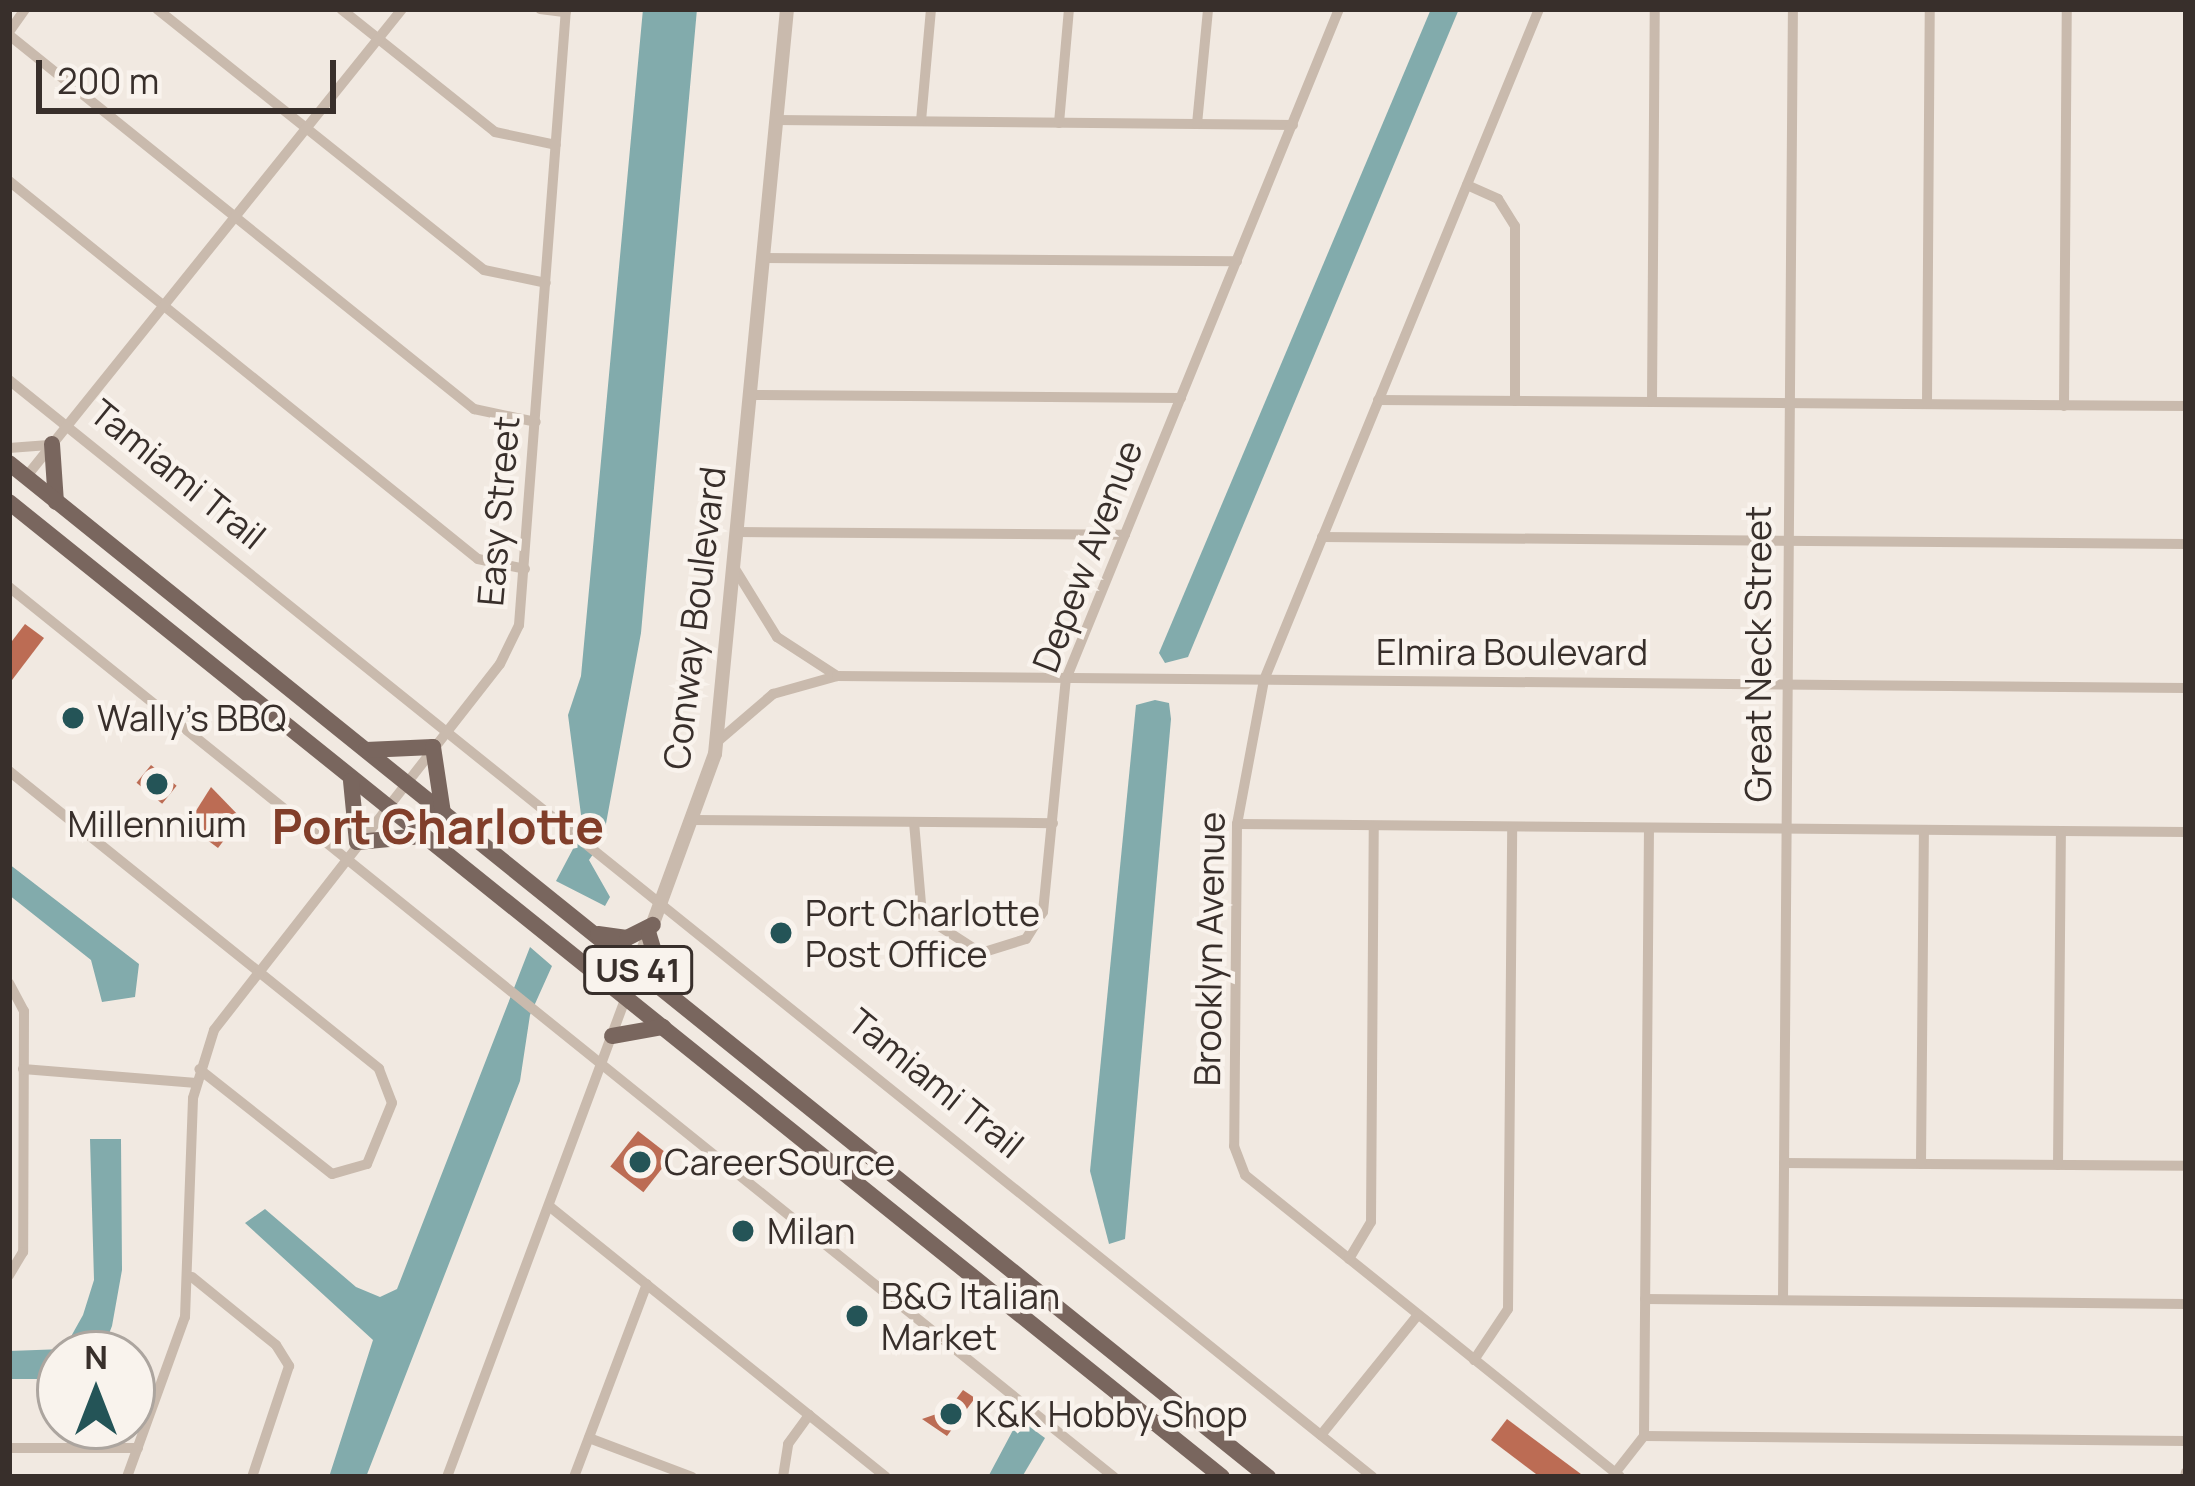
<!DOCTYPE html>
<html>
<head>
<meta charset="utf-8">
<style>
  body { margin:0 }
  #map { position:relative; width:2195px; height:1486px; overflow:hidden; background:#f1e9e1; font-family:Manrope,sans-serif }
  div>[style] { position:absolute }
  .water>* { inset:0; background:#82abac }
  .building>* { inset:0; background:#bc6c54; transform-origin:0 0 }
  .minor>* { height:10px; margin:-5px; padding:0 5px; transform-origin:5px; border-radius:5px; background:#c9baad }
  .tertiary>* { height:14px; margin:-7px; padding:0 7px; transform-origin:7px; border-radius:7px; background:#c9baad }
  .primary>* { height:16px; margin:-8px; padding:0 8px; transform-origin:8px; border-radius:8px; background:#79665e }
  .dots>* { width:33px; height:33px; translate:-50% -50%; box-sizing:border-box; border:6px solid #f9f3ed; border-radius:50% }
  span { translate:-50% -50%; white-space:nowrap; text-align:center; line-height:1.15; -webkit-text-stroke:9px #f9f3ed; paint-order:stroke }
  .shield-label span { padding:3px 9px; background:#f9f3ed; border:3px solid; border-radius:9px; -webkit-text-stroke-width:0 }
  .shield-label { font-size:33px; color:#382f2b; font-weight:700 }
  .street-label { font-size:36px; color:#382f2b }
  .poi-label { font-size:36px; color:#382f2b }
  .left { translate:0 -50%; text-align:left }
  .district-label { font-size:48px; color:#813e2a; font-weight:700 }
  .frame { position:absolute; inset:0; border:12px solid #382f2b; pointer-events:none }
  .north { position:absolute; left:36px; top:1330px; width:120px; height:120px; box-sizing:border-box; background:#f9f3ed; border:3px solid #aca59f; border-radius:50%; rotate:0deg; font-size:33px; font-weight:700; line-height:48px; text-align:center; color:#382f2b }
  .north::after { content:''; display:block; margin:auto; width:42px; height:54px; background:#245457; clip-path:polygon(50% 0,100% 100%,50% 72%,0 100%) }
  .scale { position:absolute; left:36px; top:60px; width:300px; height:54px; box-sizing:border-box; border:6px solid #382f2b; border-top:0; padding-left:15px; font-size:36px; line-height:42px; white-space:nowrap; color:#382f2b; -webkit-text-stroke:9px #f9f3ed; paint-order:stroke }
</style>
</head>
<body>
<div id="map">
  <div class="water">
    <div style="clip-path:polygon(643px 9px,697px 9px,641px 633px,603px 840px,589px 860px,610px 897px,605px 906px,556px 881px,583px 830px,568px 715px,581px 676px)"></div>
    <div style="clip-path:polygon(1431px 9px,1459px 9px,1188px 657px,1165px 663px,1159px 653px)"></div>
    <div style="clip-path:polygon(1155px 700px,1169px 703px,1171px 719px,1125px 1239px,1109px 1244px,1090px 1171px,1136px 705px)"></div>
    <div style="clip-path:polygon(9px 864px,139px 964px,135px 997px,102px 1002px,91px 960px,9px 895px)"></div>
    <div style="clip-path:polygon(530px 947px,552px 966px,530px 1015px,520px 1081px,366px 1477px,329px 1477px,373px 1340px,245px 1223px,265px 1209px,356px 1287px,380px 1297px,397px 1289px)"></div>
    <div style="clip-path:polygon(90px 1139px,121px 1139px,122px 1270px,112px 1326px,101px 1354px,60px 1354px,60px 1379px,9px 1379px,9px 1351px,64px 1349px,83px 1315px,94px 1280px)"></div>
    <div style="clip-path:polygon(1019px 1419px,1045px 1438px,1022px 1477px,988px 1477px)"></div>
  </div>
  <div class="building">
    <div style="clip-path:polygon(25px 624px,44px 638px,9px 684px,9px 645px)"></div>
    <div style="left:151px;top:765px;width:33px;height:23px;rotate:39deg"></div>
    <div style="clip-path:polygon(211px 787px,241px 818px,218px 848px,187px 825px)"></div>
    <div style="left:638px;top:1131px;width:42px;height:45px;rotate:38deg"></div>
    <div style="clip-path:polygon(963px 1390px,975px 1398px,947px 1436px,922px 1419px,948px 1410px)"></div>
    <div style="clip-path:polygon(1507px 1419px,1585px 1477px,1540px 1477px,1491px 1440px)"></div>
  </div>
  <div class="minor">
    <div style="left:157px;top:9px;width:418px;rotate:38.6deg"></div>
    <div style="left:484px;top:270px;width:63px;rotate:11.8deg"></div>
    <div style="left:341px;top:9px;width:197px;rotate:38.6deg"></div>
    <div style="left:495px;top:132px;width:62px;rotate:12deg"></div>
    <div style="left:540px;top:9px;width:26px;rotate:7deg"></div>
    <div style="left:1539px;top:9px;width:725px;rotate:112.29deg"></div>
    <div style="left:1264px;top:680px;width:147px;rotate:100.6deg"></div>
    <div style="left:1237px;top:824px;width:322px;rotate:90.5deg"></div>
    <div style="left:1234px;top:1146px;width:31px;rotate:69deg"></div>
    <div style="left:1245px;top:1175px;width:481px;rotate:38.8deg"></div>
    <div style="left:9px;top:32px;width:28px;rotate:-55deg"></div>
    <div style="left:9px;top:35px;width:597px;rotate:38.81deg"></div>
    <div style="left:474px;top:409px;width:63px;rotate:11.8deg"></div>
    <div style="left:776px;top:120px;width:517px;rotate:0.55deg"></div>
    <div style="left:921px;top:121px;width:112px;rotate:-84.9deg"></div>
    <div style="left:1059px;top:123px;width:114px;rotate:-85deg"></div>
    <div style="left:1197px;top:124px;width:116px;rotate:-84.5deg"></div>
    <div style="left:9px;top:181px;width:602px;rotate:38.87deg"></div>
    <div style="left:478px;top:559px;width:48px;rotate:12deg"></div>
    <div style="left:1467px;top:185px;width:34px;rotate:24deg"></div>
    <div style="left:1498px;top:199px;width:32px;rotate:58deg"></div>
    <div style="left:1515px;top:226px;width:175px;rotate:90deg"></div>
    <div style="left:763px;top:258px;width:474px;rotate:0.4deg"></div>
    <div style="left:9px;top:380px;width:1750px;rotate:38.81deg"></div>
    <div style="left:750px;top:395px;width:431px;rotate:0.4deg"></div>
    <div style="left:1378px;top:400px;width:808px;rotate:0.43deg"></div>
    <div style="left:1652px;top:402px;width:393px;rotate:-89.6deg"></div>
    <div style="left:1927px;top:404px;width:395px;rotate:-89.6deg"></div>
    <div style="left:2064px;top:406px;width:397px;rotate:-89.6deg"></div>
    <div style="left:9px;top:448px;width:40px;rotate:-4.3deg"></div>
    <div style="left:26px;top:477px;width:600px;rotate:-51.22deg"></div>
    <div style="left:737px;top:532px;width:388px;rotate:0.4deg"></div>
    <div style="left:1322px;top:537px;width:864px;rotate:0.46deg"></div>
    <div style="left:735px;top:569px;width:80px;rotate:58.3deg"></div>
    <div style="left:777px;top:637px;width:72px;rotate:33deg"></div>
    <div style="left:9px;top:587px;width:1419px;rotate:38.85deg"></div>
    <div style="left:717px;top:742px;width:74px;rotate:-40.6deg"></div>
    <div style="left:773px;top:694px;width:66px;rotate:-15.7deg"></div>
    <div style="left:837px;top:676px;width:1349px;rotate:0.51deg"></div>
    <div style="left:9px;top:771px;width:475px;rotate:38.8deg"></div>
    <div style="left:379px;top:1069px;width:36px;rotate:69deg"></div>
    <div style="left:392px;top:1103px;width:66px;rotate:112.3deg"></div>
    <div style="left:367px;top:1164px;width:36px;rotate:164deg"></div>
    <div style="left:332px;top:1174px;width:169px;rotate:-141.7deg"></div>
    <div style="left:693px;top:820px;width:360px;rotate:0.5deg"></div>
    <div style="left:914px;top:822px;width:93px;rotate:85.1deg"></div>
    <div style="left:922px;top:915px;width:70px;rotate:32.8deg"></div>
    <div style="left:981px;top:953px;width:47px;rotate:-17.3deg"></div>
    <div style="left:1026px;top:939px;width:32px;rotate:-58deg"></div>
    <div style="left:1043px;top:912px;width:234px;rotate:-84.4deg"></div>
    <div style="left:1066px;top:679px;width:723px;rotate:-67.83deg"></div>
    <div style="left:1237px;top:824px;width:949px;rotate:0.48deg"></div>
    <div style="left:9px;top:983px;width:32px;rotate:62deg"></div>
    <div style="left:24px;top:1011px;width:241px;rotate:90.2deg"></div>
    <div style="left:23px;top:1252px;width:27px;rotate:121deg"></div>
    <div style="left:23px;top:1069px;width:174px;rotate:4.6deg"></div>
    <div style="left:1784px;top:1163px;width:402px;rotate:0.4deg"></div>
    <div style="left:1921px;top:1164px;width:334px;rotate:-89.5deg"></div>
    <div style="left:2058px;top:1165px;width:334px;rotate:-89.5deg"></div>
    <div style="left:549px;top:1206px;width:432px;rotate:38.8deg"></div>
    <div style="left:1349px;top:1259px;width:43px;rotate:-59.3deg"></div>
    <div style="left:1371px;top:1222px;width:396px;rotate:-89.6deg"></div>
    <div style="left:192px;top:1277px;width:108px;rotate:39deg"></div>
    <div style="left:276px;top:1345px;width:25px;rotate:58deg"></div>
    <div style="left:289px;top:1366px;width:117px;rotate:108.4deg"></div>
    <div style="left:1645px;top:1299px;width:541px;rotate:0.53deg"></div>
    <div style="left:1783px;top:1300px;width:1291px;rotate:-89.56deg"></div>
    <div style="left:1474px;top:1360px;width:61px;rotate:-56.3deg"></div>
    <div style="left:1508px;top:1309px;width:482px;rotate:-89.5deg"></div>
    <div style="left:1321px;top:1435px;width:154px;rotate:-51.1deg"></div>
    <div style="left:1644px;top:1436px;width:542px;rotate:0.53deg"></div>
    <div style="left:589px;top:1438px;width:110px;rotate:20.7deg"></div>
    <div style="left:9px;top:1448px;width:129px"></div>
    <div style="left:1615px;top:1473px;width:47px;rotate:-51.9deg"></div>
    <div style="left:1644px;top:1436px;width:608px;rotate:-89.53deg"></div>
    <div style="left:127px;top:1477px;width:170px;rotate:-70.1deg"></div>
    <div style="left:185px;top:1317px;width:219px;rotate:-87.9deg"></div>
    <div style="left:193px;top:1098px;width:71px;rotate:-72.8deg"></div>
    <div style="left:214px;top:1030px;width:464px;rotate:-52deg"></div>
    <div style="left:500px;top:664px;width:43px;rotate:-64deg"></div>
    <div style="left:519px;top:625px;width:618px;rotate:-85.64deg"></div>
    <div style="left:447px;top:1477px;width:512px;rotate:-69.55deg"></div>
    <div style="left:574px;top:1477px;width:206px;rotate:-69.3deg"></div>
    <div style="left:783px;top:1477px;width:33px;rotate:-81deg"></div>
    <div style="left:788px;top:1444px;width:36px;rotate:-54deg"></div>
    <div style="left:2185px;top:1477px;width:5px;rotate:-79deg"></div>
  </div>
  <div class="tertiary">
    <div style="left:626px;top:997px;width:259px;rotate:-69.9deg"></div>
    <div style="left:715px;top:754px;width:748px;rotate:-84.48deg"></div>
  </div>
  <div class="primary">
    <div style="left:52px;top:444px;width:58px;rotate:86.1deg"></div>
    <div style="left:9px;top:463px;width:1617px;rotate:38.85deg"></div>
    <div style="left:9px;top:502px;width:1556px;rotate:38.79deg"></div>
    <div style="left:366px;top:750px;width:67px;rotate:-2.6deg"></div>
    <div style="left:433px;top:747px;width:67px;rotate:81.4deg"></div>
    <div style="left:351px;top:781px;width:61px;rotate:84.4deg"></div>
    <div style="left:357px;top:842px;width:65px;rotate:-5.3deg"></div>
    <div style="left:598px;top:934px;width:29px;rotate:8deg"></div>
    <div style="left:627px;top:938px;width:29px;rotate:-27deg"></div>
    <div style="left:649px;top:935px;width:55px;rotate:73.2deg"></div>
    <div style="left:612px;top:1036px;width:52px;rotate:-10deg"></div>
  </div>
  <div class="dots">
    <div style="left:73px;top:718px;background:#245457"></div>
    <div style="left:157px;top:784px;background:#245457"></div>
    <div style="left:781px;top:933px;background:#245457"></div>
    <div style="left:640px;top:1162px;background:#245457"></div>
    <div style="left:743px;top:1231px;background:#245457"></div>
    <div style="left:857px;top:1316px;background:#245457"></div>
    <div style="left:951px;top:1414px;background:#245457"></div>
  </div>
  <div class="shield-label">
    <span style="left:638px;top:970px">US 41</span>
  </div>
  <div class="street-label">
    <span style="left:178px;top:474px;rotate:39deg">Tamiami Trail</span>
    <span style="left:498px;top:511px;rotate:-85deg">Easy Street</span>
    <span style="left:1087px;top:556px;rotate:-69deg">Depew Avenue</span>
    <span style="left:694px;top:618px;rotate:-83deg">Conway Boulevard</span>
    <span style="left:1512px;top:652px">Elmira Boulevard</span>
    <span style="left:1758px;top:654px;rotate:-90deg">Great Neck Street</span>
    <span style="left:1209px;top:949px;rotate:-89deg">Brooklyn Avenue</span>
    <span style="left:936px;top:1083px;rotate:39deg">Tamiami Trail</span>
  </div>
  <div class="poi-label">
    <span class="left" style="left:97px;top:718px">Wally's BBQ</span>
    <span style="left:157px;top:824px">Millennium</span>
    <span class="left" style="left:805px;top:933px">Port Charlotte<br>Post Office</span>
    <span class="left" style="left:664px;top:1162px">CareerSource</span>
    <span class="left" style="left:767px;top:1231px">Milan</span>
    <span class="left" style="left:881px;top:1316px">B&amp;G Italian<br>Market</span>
    <span class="left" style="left:975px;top:1414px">K&amp;K Hobby Shop</span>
  </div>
  <div class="district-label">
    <span style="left:438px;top:826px">Port Charlotte</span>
  </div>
  <div class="frame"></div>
  <div class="north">N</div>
  <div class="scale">200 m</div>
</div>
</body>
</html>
